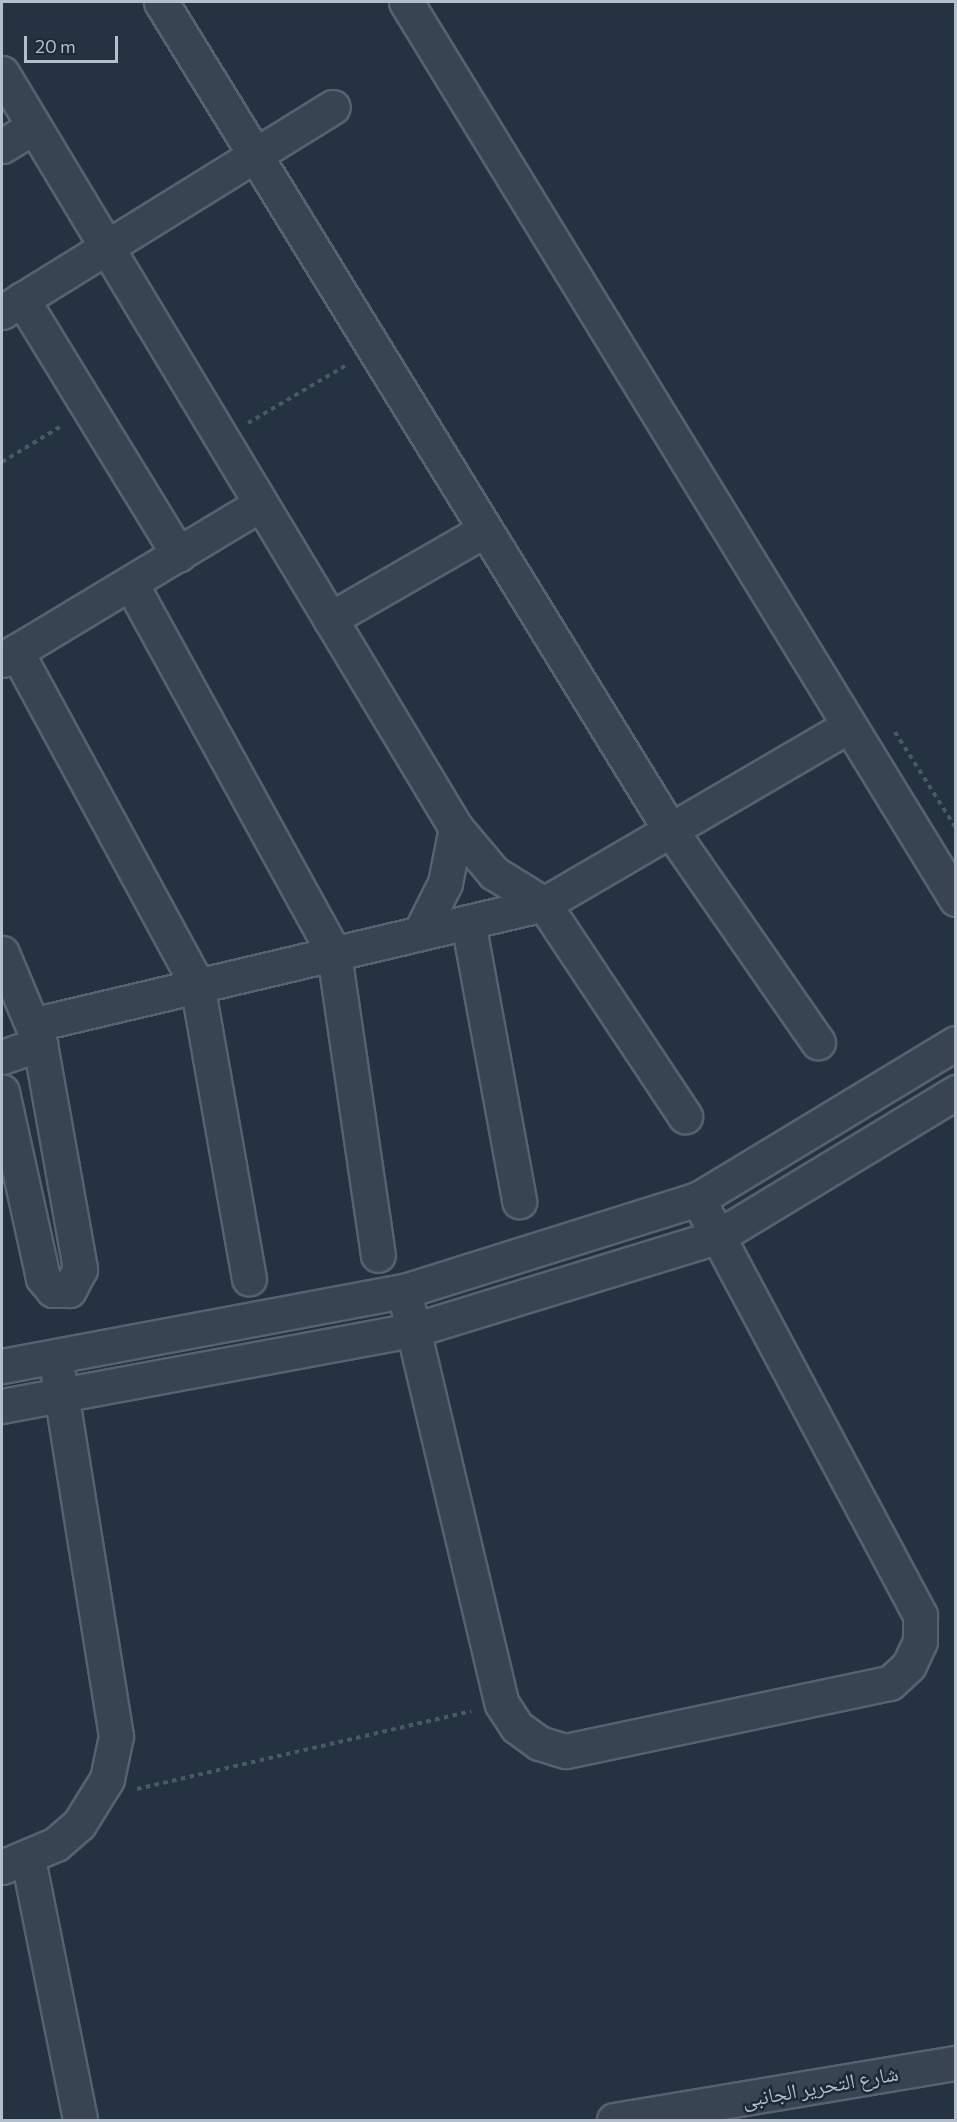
<!DOCTYPE html>
<html>
<head>
<meta charset="utf-8">
<style>
  body { margin:0 }
  #map { position:relative; width:957px; height:2122px; overflow:hidden; background:#243242; font-family:Commissioner,"Noto Naskh Arabic",sans-serif }
  div>[style] { position:absolute }
  .path>* { height:4px; margin-top:-2px; transform-origin:0; background:repeating-linear-gradient(90deg,#445e5f 0 4.5px,transparent 0 9px) }
  .roads { filter:drop-shadow(2px 0 #56626f) drop-shadow(-2px 0 #56626f) drop-shadow(0 2px #56626f) drop-shadow(0 -2px #56626f) }
  .street>* { height:33px; margin:-16.5px; padding:0 16.5px; transform-origin:16.5px; border-radius:16.5px; background:#384451 }
  span { translate:-50% -50%; white-space:nowrap; text-align:center; line-height:1.15; -webkit-text-stroke:5px #1d2936; paint-order:stroke }
  .street-label { font-size:21px; color:#b5bfcc }
  .frame { position:absolute; inset:0; border:3px solid #b5bfcc; pointer-events:none }
  .scale { position:absolute; left:24px; top:36px; width:94px; height:27px; box-sizing:border-box; border:3px solid #b5bfcc; border-top:0; padding-left:8px; font-size:18px; line-height:21px; white-space:nowrap; color:#b5bfcc; -webkit-text-stroke:4px #1d2936; paint-order:stroke }
</style>
</head>
<body>
<div id="map">
  <div class="path">
    <div style="left:248px;top:423px;width:116px;rotate:-30.5deg"></div>
    <div style="left:2px;top:462px;width:71px;rotate:-31.2deg"></div>
    <div style="left:895px;top:732px;width:114px;rotate:57.6deg"></div>
    <div style="left:137px;top:1789px;width:343px;rotate:-13.1deg"></div>
  </div>
  <div class="roads">
    <div class="street">
      <div style="left:161px;top:2px;width:970px;rotate:58.41deg"></div>
      <div style="left:669px;top:828px;width:261px;rotate:55.2deg"></div>
      <div style="left:406px;top:2px;width:1052px;rotate:58.49deg"></div>
      <div style="left:2px;top:73px;width:881px;rotate:58.98deg"></div>
      <div style="left:456px;top:828px;width:59px;rotate:49.8deg"></div>
      <div style="left:494px;top:873px;width:59px;rotate:31.8deg"></div>
      <div style="left:544px;top:904px;width:255px;rotate:56.4deg"></div>
      <div style="left:2px;top:146px;width:37px;rotate:-31deg"></div>
      <div style="left:22px;top:299px;width:300px;rotate:58.5deg"></div>
      <div style="left:2px;top:312px;width:389px;rotate:-31.8deg"></div>
      <div style="left:131px;top:584px;width:422px;rotate:61.2deg"></div>
      <div style="left:334px;top:954px;width:304px;rotate:81.7deg"></div>
      <div style="left:330px;top:619px;width:177px;rotate:-29.9deg"></div>
      <div style="left:16px;top:651px;width:379px;rotate:61.5deg"></div>
      <div style="left:197px;top:984px;width:299px;rotate:80deg"></div>
      <div style="left:2px;top:660px;width:302px;rotate:-31.1deg"></div>
      <div style="left:468px;top:922px;width:284px;rotate:79.6deg"></div>
      <div style="left:420px;top:933px;width:56px;rotate:-63.4deg"></div>
      <div style="left:445px;top:883px;width:56px;rotate:-78.7deg"></div>
      <div style="left:2px;top:953px;width:99px;rotate:67.3deg"></div>
      <div style="left:40px;top:1044px;width:229px;rotate:79.9deg"></div>
      <div style="left:80px;top:1269px;width:24px;rotate:118deg"></div>
      <div style="left:69px;top:1290px;width:16px;rotate:180deg"></div>
      <div style="left:53px;top:1290px;width:16px;rotate:-130deg"></div>
      <div style="left:43px;top:1278px;width:191px;rotate:-102.4deg"></div>
      <div style="left:36px;top:1024px;width:522px;rotate:-13.29deg"></div>
      <div style="left:544px;top:904px;width:353px;rotate:-30.3deg"></div>
      <div style="left:2px;top:1057px;width:40px;rotate:-18.9deg"></div>
      <div style="left:404px;top:1291px;width:424px;rotate:76.7deg"></div>
      <div style="left:502px;top:1704px;width:27px;rotate:57deg"></div>
      <div style="left:517px;top:1727px;width:27px;rotate:36deg"></div>
      <div style="left:539px;top:1743px;width:28px;rotate:17deg"></div>
      <div style="left:566px;top:1751px;width:331px;rotate:-11.9deg"></div>
      <div style="left:890px;top:1683px;width:26px;rotate:-43deg"></div>
      <div style="left:909px;top:1665px;width:26px;rotate:-65deg"></div>
      <div style="left:920px;top:1641px;width:26px;rotate:-90deg"></div>
      <div style="left:920px;top:1615px;width:472px;rotate:-118.1deg"></div>
      <div style="left:2px;top:1366px;width:409px;rotate:-10.6deg"></div>
      <div style="left:404px;top:1291px;width:308px;rotate:-17.4deg"></div>
      <div style="left:698px;top:1199px;width:301px;rotate:-31.2deg"></div>
      <div style="left:2px;top:1406px;width:419px;rotate:-10.5deg"></div>
      <div style="left:414px;top:1330px;width:317px;rotate:-17.1deg"></div>
      <div style="left:717px;top:1237px;width:280px;rotate:-31.2deg"></div>
      <div style="left:28px;top:1859px;width:266px;rotate:78.7deg"></div>
      <div style="left:2px;top:1867px;width:59px;rotate:-23.1deg"></div>
      <div style="left:56px;top:1844px;width:30px;rotate:-41deg"></div>
      <div style="left:79px;top:1824px;width:53px;rotate:-58.1deg"></div>
      <div style="left:107px;top:1779px;width:44px;rotate:-78.2deg"></div>
      <div style="left:116px;top:1736px;width:366px;rotate:-99.1deg"></div>
      <div style="left:614px;top:2120px;width:347px;rotate:-9.5deg"></div>
    </div>
  </div>
  <div class="street-label">
    <span style="left:820px;top:2086px;rotate:-10deg">شارع التحرير الجانبى</span>
  </div>
  <div class="frame"></div>
  <div class="scale">20 m</div>
</div>
</body>
</html>
